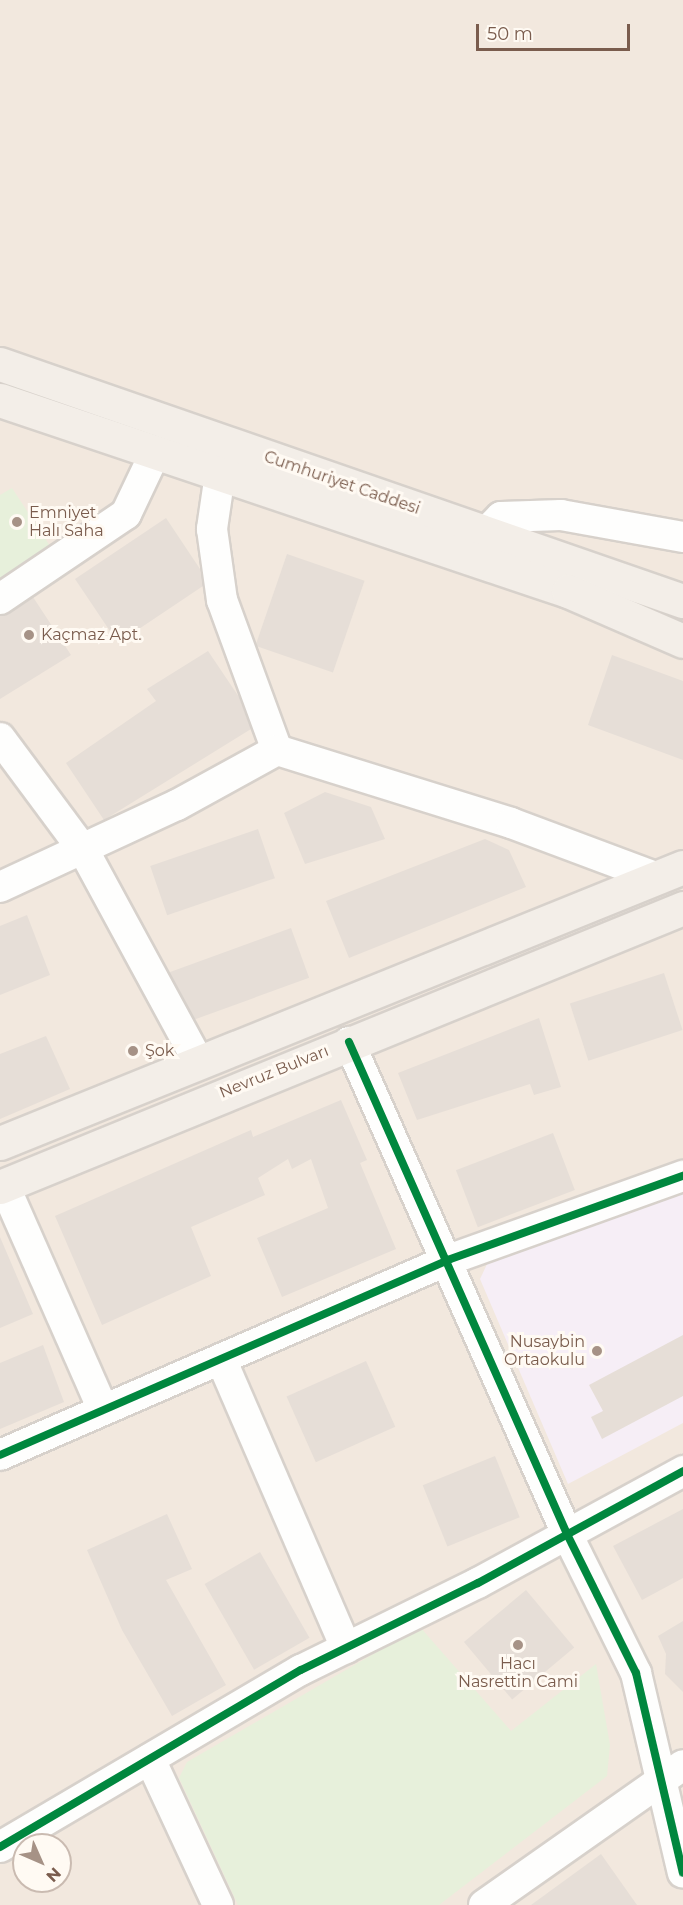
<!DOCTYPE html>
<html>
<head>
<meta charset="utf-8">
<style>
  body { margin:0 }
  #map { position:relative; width:683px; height:1905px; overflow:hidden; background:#f9f5f0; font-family:Montserrat,sans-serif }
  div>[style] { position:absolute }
  .residential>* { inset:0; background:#f2e8de }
  .education>* { inset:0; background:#f6eef6 }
  .green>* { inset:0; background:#e7f0db }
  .building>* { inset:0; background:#e6ded7; transform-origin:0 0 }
  .roads { filter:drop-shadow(2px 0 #d7d1cb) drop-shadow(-2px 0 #d7d1cb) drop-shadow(0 2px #d7d1cb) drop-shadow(0 -2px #d7d1cb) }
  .minor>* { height:30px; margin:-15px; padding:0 15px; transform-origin:15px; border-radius:15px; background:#fefefd }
  .major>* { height:33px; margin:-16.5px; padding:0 16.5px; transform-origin:16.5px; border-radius:16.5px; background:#f3eee8 }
  .cycleway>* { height:8px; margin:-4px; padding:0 4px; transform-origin:4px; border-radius:4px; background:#00873e }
  .dots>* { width:16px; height:16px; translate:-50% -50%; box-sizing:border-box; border:3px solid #fffaf3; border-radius:50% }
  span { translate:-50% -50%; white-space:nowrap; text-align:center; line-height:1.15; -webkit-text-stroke:6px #fffaf3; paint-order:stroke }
  .street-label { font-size:16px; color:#7a5c4d }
  .poi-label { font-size:16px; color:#7a5c4d }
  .left { translate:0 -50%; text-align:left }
  .right { translate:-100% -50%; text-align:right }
  .north { position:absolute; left:12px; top:1833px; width:60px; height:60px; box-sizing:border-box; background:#fffaf3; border:2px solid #cabbb1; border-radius:50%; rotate:135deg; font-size:16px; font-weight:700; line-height:24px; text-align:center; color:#7a5c4d }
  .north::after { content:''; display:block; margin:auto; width:21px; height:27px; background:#a69286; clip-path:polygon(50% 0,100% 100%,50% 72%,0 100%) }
  .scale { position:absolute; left:476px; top:24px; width:154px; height:27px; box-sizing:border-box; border:3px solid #7a5c4d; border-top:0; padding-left:8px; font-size:18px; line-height:21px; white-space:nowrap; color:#7a5c4d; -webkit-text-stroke:4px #fffaf3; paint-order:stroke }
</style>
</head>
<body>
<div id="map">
  <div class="residential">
    <div style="clip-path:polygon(evenodd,0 0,683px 0,683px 1905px,0 1905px,0 0,24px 1845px,60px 1845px,60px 1881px,24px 1881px,24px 1845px)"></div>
  </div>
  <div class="education">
    <div style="clip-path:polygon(683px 1192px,683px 1423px,568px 1484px,480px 1279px,489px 1260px)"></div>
  </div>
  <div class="green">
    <div style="clip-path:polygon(12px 488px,52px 549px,0 584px,0 495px)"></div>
    <div style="clip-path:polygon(420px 1627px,511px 1731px,596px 1664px,610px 1745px,607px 1776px,439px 1905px,238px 1905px,179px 1778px,187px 1762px)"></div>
  </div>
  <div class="building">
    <div style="clip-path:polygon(166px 518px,200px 569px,203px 586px,118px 643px,75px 579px)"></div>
    <div style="left:287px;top:554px;width:82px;height:97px;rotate:19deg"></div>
    <div style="clip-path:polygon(33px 597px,71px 655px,0 699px,0 616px)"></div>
    <div style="clip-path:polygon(208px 651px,239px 697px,251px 729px,104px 820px,66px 763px,156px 701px,147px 689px)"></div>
    <div style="clip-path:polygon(612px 655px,683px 681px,683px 760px,588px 725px)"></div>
    <div style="clip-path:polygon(325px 792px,371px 807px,385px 839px,305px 864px,284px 813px)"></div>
    <div style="left:258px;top:829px;width:52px;height:114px;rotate:71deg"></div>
    <div style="clip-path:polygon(485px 839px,509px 850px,526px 887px,349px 958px,326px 901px)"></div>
    <div style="clip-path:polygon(27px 915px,50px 975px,0 995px,0 926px)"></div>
    <div style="left:291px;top:928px;width:53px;height:130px;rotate:70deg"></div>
    <div style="left:664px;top:973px;width:60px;height:99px;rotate:72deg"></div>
    <div style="clip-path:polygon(539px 1018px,561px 1087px,534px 1095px,530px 1084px,417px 1120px,398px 1073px)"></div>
    <div style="clip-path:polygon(46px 1036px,70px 1089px,0 1119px,0 1054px)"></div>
    <div style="clip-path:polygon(341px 1100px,367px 1160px,360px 1163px,396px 1249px,282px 1297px,257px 1238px,328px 1208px,311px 1159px,292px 1169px,288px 1159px,258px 1178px,265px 1195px,191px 1227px,211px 1276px,102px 1325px,55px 1216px,251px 1130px,253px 1137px)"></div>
    <div style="left:553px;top:1133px;width:61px;height:104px;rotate:69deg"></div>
    <div style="clip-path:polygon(0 1237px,33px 1314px,0 1328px)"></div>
    <div style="clip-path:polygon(683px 1335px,683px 1396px,602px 1439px,591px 1417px,603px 1411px,589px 1385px)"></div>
    <div style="clip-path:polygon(43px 1345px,64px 1402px,0 1429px,0 1363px)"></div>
    <div style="left:366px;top:1361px;width:72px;height:87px;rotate:66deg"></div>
    <div style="left:495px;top:1456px;width:66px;height:78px;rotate:68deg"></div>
    <div style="clip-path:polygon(683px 1509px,683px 1578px,642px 1600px,613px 1546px)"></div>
    <div style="clip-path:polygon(167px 1514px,192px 1569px,166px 1580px,226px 1685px,172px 1716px,122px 1630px,87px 1550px)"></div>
    <div style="left:260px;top:1552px;width:99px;height:64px;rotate:60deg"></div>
    <div style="left:526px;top:1590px;width:75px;height:81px;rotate:50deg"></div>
    <div style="clip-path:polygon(683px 1621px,683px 1692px,665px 1674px,666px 1654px,658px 1636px)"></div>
    <div style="clip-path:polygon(601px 1854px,637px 1905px,531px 1905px)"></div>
  </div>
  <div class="roads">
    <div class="minor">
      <div style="left:229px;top:454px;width:22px;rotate:114deg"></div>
      <div style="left:220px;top:474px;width:56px;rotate:98.3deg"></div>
      <div style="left:212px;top:529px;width:72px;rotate:82deg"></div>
      <div style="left:222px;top:600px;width:160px;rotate:69.9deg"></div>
      <div style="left:486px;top:532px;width:21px;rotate:-45deg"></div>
      <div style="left:501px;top:517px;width:60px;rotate:-1.9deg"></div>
      <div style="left:561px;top:515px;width:124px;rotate:10.2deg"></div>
      <div style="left:0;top:599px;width:152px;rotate:-34deg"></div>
      <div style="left:126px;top:514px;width:68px;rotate:-64.6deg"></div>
      <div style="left:0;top:738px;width:141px;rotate:53.4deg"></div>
      <div style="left:84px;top:851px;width:239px;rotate:61.5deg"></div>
      <div style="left:0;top:887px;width:195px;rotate:-24.9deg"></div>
      <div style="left:177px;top:805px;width:114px;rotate:-28.8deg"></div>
      <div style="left:277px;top:750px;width:245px;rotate:17.3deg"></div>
      <div style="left:511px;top:823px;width:157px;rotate:20.5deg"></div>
      <div style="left:349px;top:1042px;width:538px;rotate:66.1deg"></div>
      <div style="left:567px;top:1534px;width:155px;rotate:63.6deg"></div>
      <div style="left:636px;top:1673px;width:205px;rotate:76.8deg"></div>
      <div style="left:4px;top:1185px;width:245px;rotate:66.2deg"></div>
      <div style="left:221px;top:1359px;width:315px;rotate:66.6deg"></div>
      <div style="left:0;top:1455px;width:489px;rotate:-23.5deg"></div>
      <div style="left:448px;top:1260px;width:250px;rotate:-19.7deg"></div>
      <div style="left:150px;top:1759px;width:161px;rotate:65deg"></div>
      <div style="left:0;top:1847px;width:349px;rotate:-30.5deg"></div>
      <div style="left:301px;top:1670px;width:197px;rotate:-26.2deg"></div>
      <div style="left:478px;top:1583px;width:234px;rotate:-28.6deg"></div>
      <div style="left:484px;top:1905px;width:243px;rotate:-35.1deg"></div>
    </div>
    <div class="major">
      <div style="left:0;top:364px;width:723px;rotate:19.14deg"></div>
      <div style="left:0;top:400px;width:599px;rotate:18.59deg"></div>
      <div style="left:568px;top:591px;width:125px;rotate:23.5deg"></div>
      <div style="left:0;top:1143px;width:737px;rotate:-22deg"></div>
      <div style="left:0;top:1187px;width:738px;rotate:-22.22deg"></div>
    </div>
  </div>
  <div class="cycleway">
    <div style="left:349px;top:1042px;width:538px;rotate:66.1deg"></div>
    <div style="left:567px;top:1534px;width:155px;rotate:63.6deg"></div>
    <div style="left:636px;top:1673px;width:205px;rotate:76.8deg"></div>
    <div style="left:0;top:1455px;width:489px;rotate:-23.5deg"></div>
    <div style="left:448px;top:1260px;width:250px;rotate:-19.7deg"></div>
    <div style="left:0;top:1847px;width:349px;rotate:-30.5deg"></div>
    <div style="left:301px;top:1670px;width:197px;rotate:-26.2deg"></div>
    <div style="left:478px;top:1583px;width:234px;rotate:-28.6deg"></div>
  </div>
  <div class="dots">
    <div style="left:17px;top:522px;background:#a69286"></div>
    <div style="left:29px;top:635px;background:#a69286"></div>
    <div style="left:133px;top:1051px;background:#a69286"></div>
    <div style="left:597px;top:1351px;background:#a69286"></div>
    <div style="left:518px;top:1645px;background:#a69286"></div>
  </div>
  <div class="street-label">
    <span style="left:342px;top:483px;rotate:19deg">Cumhuriyet Caddesi</span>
    <span style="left:274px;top:1072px;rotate:-22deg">Nevruz Bulvarı</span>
  </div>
  <div class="poi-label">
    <span class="left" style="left:29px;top:522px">Emniyet<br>Halı Saha</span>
    <span class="left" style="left:41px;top:635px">Kaçmaz Apt.</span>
    <span class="left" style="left:145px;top:1051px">Şok</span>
    <span class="right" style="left:585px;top:1351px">Nusaybin<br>Ortaokulu</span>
    <span style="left:518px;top:1673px">Hacı<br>Nasrettin Cami</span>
  </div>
  <div class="north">N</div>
  <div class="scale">50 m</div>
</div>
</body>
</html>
